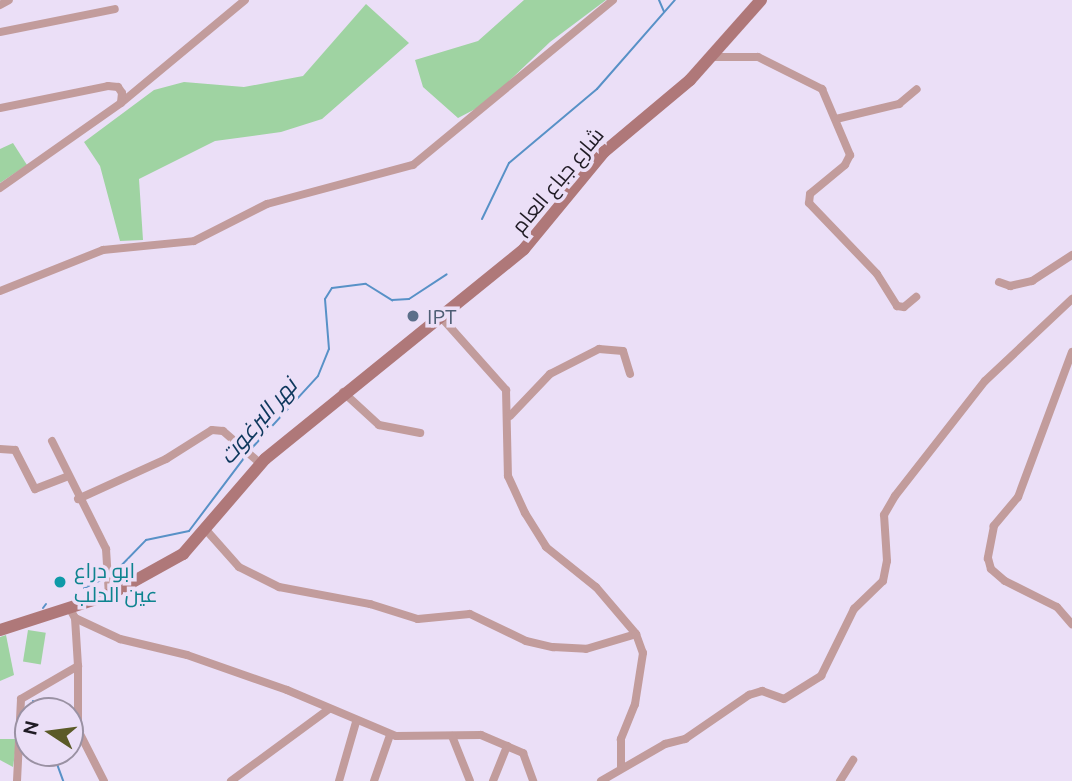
<!DOCTYPE html>
<html>
<head>
<meta charset="utf-8">
<style>
  body { margin:0 }
  #map { position:relative; width:1072px; height:781px; overflow:hidden; background:#ebdff7; font-family:Ubuntu,Cairo,sans-serif }
  div>[style] { position:absolute }
  .green>* { inset:0; background:#9fd3a2; transform-origin:0 0 }
  .stream>* { height:2px; margin:-1px; padding:0 1px; transform-origin:1px; border-radius:1px; background:#5891c7 }
  .street>* { height:8px; margin:-4px; padding:0 4px; transform-origin:4px; border-radius:4px; background:#c29c9c }
  .secondary>* { height:12px; margin:-6px; padding:0 6px; transform-origin:6px; border-radius:6px; background:#af7879 }
  .dots>* { width:19px; height:19px; translate:-50% -50%; box-sizing:border-box; border:4px solid #ebdff7; border-radius:50% }
  span { translate:-50% -50%; white-space:nowrap; text-align:center; line-height:1.15; -webkit-text-stroke:7px #ebdff7; paint-order:stroke }
  .street-label { font-size:21px; color:#201c25 }
  .service-label { font-size:21px; color:#4e5e75 }
  .left { translate:0 -50%; text-align:left }
  .culture-label { font-size:21px; color:#0d838f }
  .water-label { font-size:23px; color:#0e385d; font-style:italic }
  .north { position:absolute; left:14px; top:697px; width:70px; height:70px; box-sizing:border-box; background:#ebdff7; border:2px solid #9a91a3; border-radius:50%; rotate:283deg; font-size:19px; font-weight:700; line-height:28px; text-align:center; color:#201c25 }
  .north::after { content:''; display:block; margin:auto; width:24px; height:32px; background:#5b5a27; clip-path:polygon(50% 0,100% 100%,50% 72%,0 100%) }
</style>
</head>
<body>
<div id="map">
  <div class="green">
    <div style="clip-path:polygon(524px 0,606px 0,550px 42px,485px 104px,458px 118px,423px 87px,415px 60px,478px 41px)"></div>
    <div style="clip-path:polygon(366px 4px,409px 43px,322px 119px,281px 132px,215px 141px,139px 179px,143px 240px,120px 241px,100px 166px,84px 142px,154px 90px,184px 82px,244px 87px,303px 76px)"></div>
    <div style="clip-path:polygon(13px 143px,27px 165px,0 183px,0 149px)"></div>
    <div style="left:28px;top:630px;width:18px;height:32px;rotate:9deg"></div>
    <div style="clip-path:polygon(6px 635px,14px 675px,0 681px,0 637px)"></div>
    <div style="clip-path:polygon(0 739px,17px 739px,13px 767px,0 760px)"></div>
  </div>
  <div class="stream">
    <div style="left:659px;top:0;width:13px;rotate:67deg"></div>
    <div style="left:482px;top:219px;width:62px;rotate:-64.3deg"></div>
    <div style="left:509px;top:163px;width:115px;rotate:-40.1deg"></div>
    <div style="left:597px;top:89px;width:118px;rotate:-48.8deg"></div>
    <div style="left:250px;top:450px;width:100px;rotate:-47.4deg"></div>
    <div style="left:318px;top:376px;width:29px;rotate:-68deg"></div>
    <div style="left:329px;top:349px;width:50px;rotate:-94.6deg"></div>
    <div style="left:325px;top:299px;width:13px;rotate:-58deg"></div>
    <div style="left:332px;top:288px;width:34px;rotate:-7deg"></div>
    <div style="left:366px;top:284px;width:31px;rotate:32deg"></div>
    <div style="left:392px;top:300px;width:17px;rotate:-3deg"></div>
    <div style="left:409px;top:299px;width:45px;rotate:-33.3deg"></div>
    <div style="left:112px;top:575px;width:49px;rotate:-45.8deg"></div>
    <div style="left:146px;top:540px;width:44px;rotate:-11.8deg"></div>
    <div style="left:189px;top:531px;width:96px;rotate:-53deg"></div>
    <div style="left:84px;top:588px;width:21px;rotate:-25deg"></div>
    <div style="left:43px;top:608px;width:5px;rotate:-53deg"></div>
    <div style="left:33px;top:701px;width:10px;rotate:84deg"></div>
    <div style="left:53px;top:753px;width:30px;rotate:70deg"></div>
  </div>
  <div class="street">
    <div style="left:0;top:5px;width:10px;rotate:-29deg"></div>
    <div style="left:0;top:32px;width:117px;rotate:-11.3deg"></div>
    <div style="left:713px;top:57px;width:45px"></div>
    <div style="left:758px;top:57px;width:72px;rotate:26.6deg"></div>
    <div style="left:822px;top:89px;width:72px;rotate:67deg"></div>
    <div style="left:850px;top:155px;width:11px;rotate:117deg"></div>
    <div style="left:845px;top:165px;width:45px;rotate:140.4deg"></div>
    <div style="left:810px;top:194px;width:9px;rotate:96deg"></div>
    <div style="left:809px;top:203px;width:98px;rotate:46.2deg"></div>
    <div style="left:877px;top:274px;width:38px;rotate:58deg"></div>
    <div style="left:897px;top:306px;width:7px;rotate:8deg"></div>
    <div style="left:904px;top:307px;width:16px;rotate:-40deg"></div>
    <div style="left:121px;top:103px;width:161px;rotate:-39.7deg"></div>
    <div style="left:0;top:108px;width:110px;rotate:-11.5deg"></div>
    <div style="left:108px;top:86px;width:10px;rotate:6deg"></div>
    <div style="left:118px;top:87px;width:7px;rotate:56deg"></div>
    <div style="left:122px;top:93px;width:10px;rotate:96deg"></div>
    <div style="left:121px;top:103px;width:148px;rotate:144.9deg"></div>
    <div style="left:836px;top:119px;width:65px;rotate:-13.4deg"></div>
    <div style="left:899px;top:104px;width:23px;rotate:-40deg"></div>
    <div style="left:999px;top:282px;width:12px;rotate:20deg"></div>
    <div style="left:1010px;top:286px;width:23px;rotate:-13deg"></div>
    <div style="left:1032px;top:281px;width:48px;rotate:-33deg"></div>
    <div style="left:0;top:291px;width:111px;rotate:-21.7deg"></div>
    <div style="left:103px;top:250px;width:91px;rotate:-5.6deg"></div>
    <div style="left:194px;top:241px;width:82px;rotate:-26.9deg"></div>
    <div style="left:267px;top:204px;width:151px;rotate:-15deg"></div>
    <div style="left:413px;top:165px;width:259px;rotate:-39.5deg"></div>
    <div style="left:441px;top:317px;width:98px;rotate:48.3deg"></div>
    <div style="left:506px;top:390px;width:86px;rotate:88.7deg"></div>
    <div style="left:508px;top:476px;width:41px;rotate:65.3deg"></div>
    <div style="left:525px;top:513px;width:40px;rotate:58deg"></div>
    <div style="left:546px;top:547px;width:64px;rotate:38.7deg"></div>
    <div style="left:596px;top:587px;width:62px;rotate:49.6deg"></div>
    <div style="left:1072px;top:352px;width:155px;rotate:110.4deg"></div>
    <div style="left:1018px;top:497px;width:38px;rotate:130deg"></div>
    <div style="left:994px;top:526px;width:33px;rotate:101deg"></div>
    <div style="left:988px;top:558px;width:11px;rotate:75deg"></div>
    <div style="left:991px;top:569px;width:18px;rotate:41deg"></div>
    <div style="left:1005px;top:581px;width:58px;rotate:26.6deg"></div>
    <div style="left:1057px;top:607px;width:23px;rotate:49deg"></div>
    <div style="left:343px;top:392px;width:49px;rotate:42.5deg"></div>
    <div style="left:379px;top:425px;width:42px;rotate:11deg"></div>
    <div style="left:510px;top:416px;width:58px;rotate:-46.4deg"></div>
    <div style="left:550px;top:374px;width:55px;rotate:-27deg"></div>
    <div style="left:599px;top:349px;width:24px;rotate:5deg"></div>
    <div style="left:623px;top:351px;width:24px;rotate:73deg"></div>
    <div style="left:52px;top:441px;width:121px;rotate:63.4deg"></div>
    <div style="left:106px;top:549px;width:46px;rotate:86.3deg"></div>
    <div style="left:0;top:449px;width:15px;rotate:4deg"></div>
    <div style="left:15px;top:450px;width:44px;rotate:62.9deg"></div>
    <div style="left:35px;top:489px;width:34px;rotate:-21deg"></div>
    <div style="left:78px;top:499px;width:97px;rotate:-24.4deg"></div>
    <div style="left:166px;top:459px;width:54px;rotate:-32.2deg"></div>
    <div style="left:212px;top:430px;width:11px;rotate:5deg"></div>
    <div style="left:223px;top:431px;width:50px;rotate:41deg"></div>
    <div style="left:207px;top:531px;width:48px;rotate:48.4deg"></div>
    <div style="left:239px;top:567px;width:45px;rotate:26.6deg"></div>
    <div style="left:279px;top:587px;width:93px;rotate:10.6deg"></div>
    <div style="left:370px;top:604px;width:50px;rotate:17.4deg"></div>
    <div style="left:418px;top:619px;width:52px;rotate:-5.5deg"></div>
    <div style="left:470px;top:614px;width:62px;rotate:25.7deg"></div>
    <div style="left:526px;top:641px;width:28px;rotate:13deg"></div>
    <div style="left:553px;top:647px;width:33px;rotate:3deg"></div>
    <div style="left:586px;top:649px;width:52px;rotate:-16.7deg"></div>
    <div style="left:636px;top:634px;width:20px;rotate:70deg"></div>
    <div style="left:643px;top:653px;width:52px;rotate:98.9deg"></div>
    <div style="left:635px;top:704px;width:38px;rotate:112deg"></div>
    <div style="left:621px;top:739px;width:28px;rotate:90deg"></div>
    <div style="left:70px;top:609px;width:10px;rotate:61deg"></div>
    <div style="left:75px;top:618px;width:48px;rotate:86.4deg"></div>
    <div style="left:78px;top:666px;width:64px;rotate:90deg"></div>
    <div style="left:78px;top:730px;width:57px;rotate:63deg"></div>
    <div style="left:75px;top:618px;width:50px;rotate:25deg"></div>
    <div style="left:120px;top:639px;width:69px;rotate:13.4deg"></div>
    <div style="left:187px;top:655px;width:106px;rotate:19.3deg"></div>
    <div style="left:287px;top:690px;width:118px;rotate:22.9deg"></div>
    <div style="left:396px;top:736px;width:85px;rotate:-0.7deg"></div>
    <div style="left:481px;top:735px;width:46px;rotate:23.2deg"></div>
    <div style="left:523px;top:753px;width:30px;rotate:70deg"></div>
    <div style="left:452px;top:736px;width:48px;rotate:68.2deg"></div>
    <div style="left:17px;top:781px;width:82px;rotate:-87.2deg"></div>
    <div style="left:21px;top:699px;width:66px;rotate:-30.1deg"></div>
    <div style="left:231px;top:781px;width:122px;rotate:-36.3deg"></div>
    <div style="left:339px;top:781px;width:61px;rotate:-73.9deg"></div>
    <div style="left:374px;top:781px;width:49px;rotate:-70.8deg"></div>
    <div style="left:493px;top:781px;width:38px;rotate:-68deg"></div>
    <div style="left:601px;top:781px;width:74px;rotate:-30deg"></div>
    <div style="left:665px;top:744px;width:21px;rotate:-14deg"></div>
    <div style="left:685px;top:739px;width:78px;rotate:-34.5deg"></div>
    <div style="left:749px;top:695px;width:14px;rotate:-17deg"></div>
    <div style="left:762px;top:691px;width:23px;rotate:20deg"></div>
    <div style="left:784px;top:699px;width:44px;rotate:-31.9deg"></div>
    <div style="left:821px;top:676px;width:75px;rotate:-63.8deg"></div>
    <div style="left:854px;top:609px;width:40px;rotate:-44deg"></div>
    <div style="left:883px;top:581px;width:20px;rotate:-79deg"></div>
    <div style="left:887px;top:561px;width:46px;rotate:-93.7deg"></div>
    <div style="left:884px;top:515px;width:22px;rotate:-60deg"></div>
    <div style="left:895px;top:496px;width:146px;rotate:-52deg"></div>
    <div style="left:985px;top:381px;width:120px;rotate:-43.3deg"></div>
    <div style="left:840px;top:781px;width:25px;rotate:-58deg"></div>
  </div>
  <div class="secondary">
    <div style="left:0;top:630px;width:114px;rotate:-17.8deg"></div>
    <div style="left:109px;top:595px;width:85px;rotate:-29deg"></div>
    <div style="left:183px;top:554px;width:125px;rotate:-49.2deg"></div>
    <div style="left:265px;top:459px;width:333px;rotate:-39deg"></div>
    <div style="left:524px;top:249px;width:126px;rotate:-50.5deg"></div>
    <div style="left:604px;top:152px;width:112px;rotate:-39.9deg"></div>
    <div style="left:690px;top:80px;width:107px;rotate:-48.4deg"></div>
  </div>
  <div class="dots">
    <div style="left:413px;top:316px;background:#5c6f8a"></div>
    <div style="left:60px;top:582px;background:#0f9aa8"></div>
  </div>
  <div class="street-label">
    <span style="left:557px;top:180px;rotate:-50deg">شارع جباع العام</span>
  </div>
  <div class="service-label">
    <span class="left" style="left:427px;top:316px">IPT</span>
  </div>
  <div class="culture-label">
    <span class="left" style="left:74px;top:582px">ابو دراع<br>عين الدلب</span>
  </div>
  <div class="water-label">
    <span style="left:258px;top:421px;rotate:-49deg">نهر البرغوت</span>
  </div>
  <div class="north">N</div>
</div>
</body>
</html>
